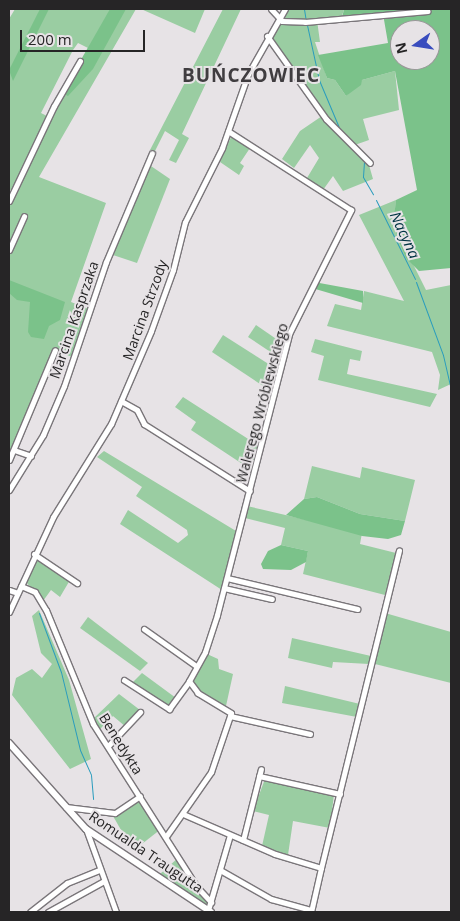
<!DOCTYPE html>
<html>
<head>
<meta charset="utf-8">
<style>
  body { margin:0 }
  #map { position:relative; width:460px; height:921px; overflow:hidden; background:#e7e3e6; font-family:"Open Sans",sans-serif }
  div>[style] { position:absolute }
  .green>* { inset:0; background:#9acda2 }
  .forest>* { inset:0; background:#7bc28a }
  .stream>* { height:1px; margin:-0.5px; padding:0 0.5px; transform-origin:0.5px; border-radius:0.5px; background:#2a9cbd }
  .roads { filter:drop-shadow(1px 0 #7a767a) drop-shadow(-1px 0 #7a767a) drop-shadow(0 1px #7a767a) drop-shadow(0 -1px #7a767a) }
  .minor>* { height:5px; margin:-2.5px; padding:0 2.5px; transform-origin:2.5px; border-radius:2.5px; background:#fff }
  .tertiary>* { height:6px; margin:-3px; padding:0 3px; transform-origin:3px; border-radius:3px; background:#fff }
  span { translate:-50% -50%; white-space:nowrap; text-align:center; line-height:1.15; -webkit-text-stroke:4px #e7e3e6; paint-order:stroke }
  .street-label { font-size:14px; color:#262526 }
  .water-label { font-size:15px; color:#003342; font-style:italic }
  .district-label { font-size:19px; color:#403d40; font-weight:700; letter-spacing:1px }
  .frame { position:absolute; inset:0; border:10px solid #262526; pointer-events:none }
  .north { position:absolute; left:390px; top:20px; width:50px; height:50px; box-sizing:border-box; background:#e7e3e6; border:1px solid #9a9799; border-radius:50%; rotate:257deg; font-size:14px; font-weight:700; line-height:20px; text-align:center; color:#262526 }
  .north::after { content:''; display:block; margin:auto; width:18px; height:22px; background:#394cbe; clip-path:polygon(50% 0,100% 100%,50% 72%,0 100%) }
  .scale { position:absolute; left:20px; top:30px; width:125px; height:22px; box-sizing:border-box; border:2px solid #262526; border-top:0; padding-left:6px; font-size:15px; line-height:18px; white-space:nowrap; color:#262526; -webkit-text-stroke:4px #e7e3e6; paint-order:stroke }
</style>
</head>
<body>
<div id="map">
  <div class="green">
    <div style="clip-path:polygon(15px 9px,136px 9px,39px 177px,106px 203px,71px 302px,89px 309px,72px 357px,57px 351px,9px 454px,9px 204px,44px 127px,88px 48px,78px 43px,73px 50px,41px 113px,47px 116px,12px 191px,9px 189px,9px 19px)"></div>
    <div style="clip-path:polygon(141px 9px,205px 9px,195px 33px)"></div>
    <div style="clip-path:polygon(223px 9px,241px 9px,182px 134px,189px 138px,176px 163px,169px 160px,179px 140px,165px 131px,155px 151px,150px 150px)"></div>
    <div style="clip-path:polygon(289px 9px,344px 9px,342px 16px,317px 20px,320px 42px,315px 42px,327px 78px,335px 80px,346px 96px,362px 80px,395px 71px,399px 110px,363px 119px,369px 140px,349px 147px,369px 165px,373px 179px,343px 191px,333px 176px,323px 190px,307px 178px,319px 158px,310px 145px,294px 168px,282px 159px,300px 131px,322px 116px,270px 38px)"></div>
    <div style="clip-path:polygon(231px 137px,250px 148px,240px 163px,244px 166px,239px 175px,220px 162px)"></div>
    <div style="clip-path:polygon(148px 164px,170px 179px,137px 263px,110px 254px)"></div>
    <div style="clip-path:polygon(396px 200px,394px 226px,426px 290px,451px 285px,451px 384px,438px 390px,440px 375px,432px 352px,327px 326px,335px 304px,361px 310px,364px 291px,404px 301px,359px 215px)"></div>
    <div style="clip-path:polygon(256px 325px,285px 345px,281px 359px,248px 337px)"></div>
    <div style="clip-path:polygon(223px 335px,278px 370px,272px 392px,212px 352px)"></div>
    <div style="clip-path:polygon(315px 339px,362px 351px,360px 361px,350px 359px,347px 374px,437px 394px,430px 407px,318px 380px,324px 356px,311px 352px)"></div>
    <div style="clip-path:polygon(183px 397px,259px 446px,253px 471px,191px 430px,196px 422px,175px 407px)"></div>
    <div style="clip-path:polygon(104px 451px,236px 531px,222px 590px,120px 524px,128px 510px,178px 543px,188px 535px,187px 530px,136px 496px,142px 487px,97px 457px)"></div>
    <div style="clip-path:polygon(312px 466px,360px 478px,362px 467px,415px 480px,405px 521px,360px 514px,317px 497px,304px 499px)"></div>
    <div style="clip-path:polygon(247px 506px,362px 533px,360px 544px,396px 553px,385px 595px,303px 574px,308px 551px,281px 545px,285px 528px,245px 518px)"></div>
    <div style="clip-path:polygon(36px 557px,70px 580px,60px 597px,51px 590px,43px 601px,26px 582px)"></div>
    <div style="clip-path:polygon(39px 610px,69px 680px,91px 759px,70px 769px,12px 695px,16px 678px,32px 669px,42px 678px,52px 664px,41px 653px,32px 616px)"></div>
    <div style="clip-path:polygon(385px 613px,451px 632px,451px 683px,375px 664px)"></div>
    <div style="clip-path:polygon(88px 617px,148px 663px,140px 671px,80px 628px)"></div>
    <div style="clip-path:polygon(292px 638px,371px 656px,369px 664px,333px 662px,332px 668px,288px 658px)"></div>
    <div style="clip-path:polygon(207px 654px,218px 659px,219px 669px,233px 674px,226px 706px,195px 689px,191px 682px)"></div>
    <div style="clip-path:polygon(142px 673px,176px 698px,169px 707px,132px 683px)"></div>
    <div style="clip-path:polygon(285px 686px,360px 704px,357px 717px,282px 703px)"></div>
    <div style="clip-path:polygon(119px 694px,140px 710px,126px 727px,113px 716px,99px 730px,93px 719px)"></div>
    <div style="clip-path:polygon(265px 779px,334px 794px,330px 828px,293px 821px,288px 855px,262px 846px,269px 815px,253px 811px)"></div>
    <div style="clip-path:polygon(139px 800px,161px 829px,133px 851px,113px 816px)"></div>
    <div style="clip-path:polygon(178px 858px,209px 902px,207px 905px,160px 874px)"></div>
  </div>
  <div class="forest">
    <div style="clip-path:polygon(40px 9px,49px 9px,13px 81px,9px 70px)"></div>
    <div style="clip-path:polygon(110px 9px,126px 9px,93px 69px,68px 96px,62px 93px)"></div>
    <div style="clip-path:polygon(evenodd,344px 9px,451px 9px,451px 268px,419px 271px,406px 258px,393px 226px,396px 200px,417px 190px,395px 71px,362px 80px,361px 85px,346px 96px,335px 80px,327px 78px,318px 55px,388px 43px,383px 14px,342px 18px,344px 9px,400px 30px,430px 30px,430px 60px,400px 60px,400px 30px)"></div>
    <div style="clip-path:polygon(9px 280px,65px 302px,60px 320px,49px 326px,44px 339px,31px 337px,28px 332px,30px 302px,17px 300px,9px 293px)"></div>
    <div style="clip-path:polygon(314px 282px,363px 291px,363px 303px,312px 288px)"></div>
    <div style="clip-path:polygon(317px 497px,360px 514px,405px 521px,401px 535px,388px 539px,362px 536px,286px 515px,304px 499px)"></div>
    <div style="clip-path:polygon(281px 545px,308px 551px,306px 562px,291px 570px,263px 569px,261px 564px,268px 551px)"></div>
  </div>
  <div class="stream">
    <div style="left:304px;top:9px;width:12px;rotate:81deg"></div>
    <div style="left:307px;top:25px;width:56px;rotate:77.7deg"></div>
    <div style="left:319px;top:80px;width:54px;rotate:67.2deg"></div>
    <div style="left:364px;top:162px;width:15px;rotate:94deg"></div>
    <div style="left:363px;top:177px;width:20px;rotate:60deg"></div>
    <div style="left:376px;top:200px;width:88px;rotate:63.7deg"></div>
    <div style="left:416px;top:282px;width:78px;rotate:69.7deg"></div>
    <div style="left:443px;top:355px;width:35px;rotate:77deg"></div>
    <div style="left:39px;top:613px;width:63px;rotate:69.6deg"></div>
    <div style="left:61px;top:672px;width:80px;rotate:76.3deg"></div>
    <div style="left:80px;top:750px;width:27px;rotate:66deg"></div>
    <div style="left:91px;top:775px;width:24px;rotate:85deg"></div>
  </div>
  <div class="roads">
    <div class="minor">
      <div style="left:271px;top:9px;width:16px;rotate:47deg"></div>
      <div style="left:282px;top:21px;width:23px;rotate:2deg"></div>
      <div style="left:305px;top:22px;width:123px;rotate:-5.1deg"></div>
      <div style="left:267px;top:36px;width:102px;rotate:54.6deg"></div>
      <div style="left:326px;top:119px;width:62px;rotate:45deg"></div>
      <div style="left:9px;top:201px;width:105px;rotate:-64.7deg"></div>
      <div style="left:54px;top:106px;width:52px;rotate:-60deg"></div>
      <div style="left:9px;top:250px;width:37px;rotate:-66deg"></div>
      <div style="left:121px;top:401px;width:18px;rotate:29deg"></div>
      <div style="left:137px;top:410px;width:16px;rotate:63deg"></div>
      <div style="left:144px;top:424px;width:125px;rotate:32.3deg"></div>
      <div style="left:14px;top:450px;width:18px;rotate:19deg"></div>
      <div style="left:9px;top:460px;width:119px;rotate:-67.3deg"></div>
      <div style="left:9px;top:490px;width:65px;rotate:-58.3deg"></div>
      <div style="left:43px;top:435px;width:53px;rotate:-66.8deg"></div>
      <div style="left:64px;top:386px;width:131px;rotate:-71.3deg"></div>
      <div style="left:106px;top:262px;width:118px;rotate:-67.1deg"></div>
      <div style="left:34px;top:554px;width:52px;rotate:34deg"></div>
      <div style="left:227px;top:578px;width:134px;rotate:13.4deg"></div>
      <div style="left:21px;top:586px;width:15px;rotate:23deg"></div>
      <div style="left:35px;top:592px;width:21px;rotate:59deg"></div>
      <div style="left:46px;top:610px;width:123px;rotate:67.6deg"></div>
      <div style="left:93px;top:724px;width:193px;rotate:57.5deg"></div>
      <div style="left:197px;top:887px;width:21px;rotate:47deg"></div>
      <div style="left:224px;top:588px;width:49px;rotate:12.9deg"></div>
      <div style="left:9px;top:590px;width:9px;rotate:18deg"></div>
      <div style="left:9px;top:612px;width:105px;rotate:-65.1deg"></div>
      <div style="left:53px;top:517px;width:110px;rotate:-58.1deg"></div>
      <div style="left:111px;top:424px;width:101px;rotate:-66.7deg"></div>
      <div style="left:151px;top:331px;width:65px;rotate:-70.2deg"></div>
      <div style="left:173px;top:270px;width:49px;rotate:-76deg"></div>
      <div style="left:185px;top:222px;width:83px;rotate:-63.4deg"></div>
      <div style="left:222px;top:148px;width:78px;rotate:-70.6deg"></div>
      <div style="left:248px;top:74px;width:75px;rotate:-60.4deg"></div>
      <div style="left:144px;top:629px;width:64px;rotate:35.4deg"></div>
      <div style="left:124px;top:680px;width:54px;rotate:32.8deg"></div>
      <div style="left:169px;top:709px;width:34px;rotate:-54deg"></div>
      <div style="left:230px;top:716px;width:82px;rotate:12.7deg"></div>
      <div style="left:108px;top:746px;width:47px;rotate:-46.7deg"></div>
      <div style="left:259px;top:776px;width:83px;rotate:12.5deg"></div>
      <div style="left:66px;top:807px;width:49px;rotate:7deg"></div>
      <div style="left:115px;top:813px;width:30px;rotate:-34deg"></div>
      <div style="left:183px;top:814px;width:100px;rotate:23.5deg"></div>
      <div style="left:275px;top:854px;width:48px;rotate:16.9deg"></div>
      <div style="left:321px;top:868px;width:45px;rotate:102.8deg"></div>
      <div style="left:86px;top:829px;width:88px;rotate:70.1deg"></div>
      <div style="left:167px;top:835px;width:77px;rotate:-55.1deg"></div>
      <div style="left:211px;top:772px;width:62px;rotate:-71.3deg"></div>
      <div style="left:231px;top:713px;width:39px;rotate:-149deg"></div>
      <div style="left:198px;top:693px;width:15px;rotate:-127deg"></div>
      <div style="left:189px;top:681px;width:33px;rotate:-61deg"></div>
      <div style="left:205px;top:652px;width:39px;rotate:-72deg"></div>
      <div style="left:217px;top:615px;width:290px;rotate:-75.6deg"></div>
      <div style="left:289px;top:334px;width:139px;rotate:-63.4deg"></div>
      <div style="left:351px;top:210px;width:146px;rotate:-147.3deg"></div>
      <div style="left:243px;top:840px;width:73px;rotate:-75.8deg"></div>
      <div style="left:321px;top:868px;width:327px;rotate:-76.2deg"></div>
      <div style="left:220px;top:870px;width:59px;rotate:29.6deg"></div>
      <div style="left:271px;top:899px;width:41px;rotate:15.4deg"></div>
      <div style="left:208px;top:910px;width:78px;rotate:-73.7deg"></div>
      <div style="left:30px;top:912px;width:47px;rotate:-38.1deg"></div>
      <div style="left:67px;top:883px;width:35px;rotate:-22deg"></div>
      <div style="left:48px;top:912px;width:64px;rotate:-29deg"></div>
    </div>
    <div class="tertiary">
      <div style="left:9px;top:743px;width:115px;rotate:48.2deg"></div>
      <div style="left:86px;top:829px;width:150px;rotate:33.6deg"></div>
    </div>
  </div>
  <div class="street-label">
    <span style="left:145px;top:310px;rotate:-70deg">Marcina Strzody</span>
    <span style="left:74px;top:320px;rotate:-71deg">Marcina Kasprzaka</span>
    <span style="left:262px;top:403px;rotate:-75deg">Walerego Wróblewskiego</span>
    <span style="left:121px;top:744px;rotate:58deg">Benedykta</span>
    <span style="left:146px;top:852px;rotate:34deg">Romualda Traugutta</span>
  </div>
  <div class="water-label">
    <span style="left:405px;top:235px;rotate:65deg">Nacyna</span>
  </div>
  <div class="district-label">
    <span style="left:251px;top:76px">BUŃCZOWIEC</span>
  </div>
  <div class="frame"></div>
  <div class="north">N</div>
  <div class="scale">200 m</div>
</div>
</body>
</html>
